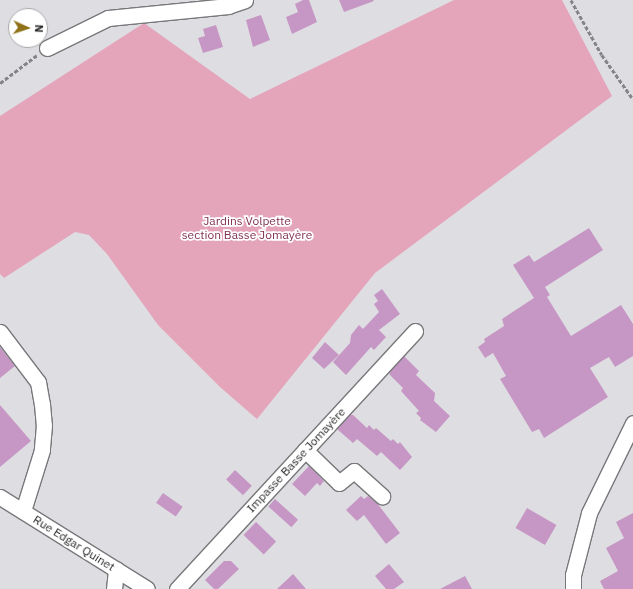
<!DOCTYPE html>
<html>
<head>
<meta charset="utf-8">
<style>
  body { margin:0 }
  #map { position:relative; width:633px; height:589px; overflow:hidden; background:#dedee2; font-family:"IBM Plex Sans",sans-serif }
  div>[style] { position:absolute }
  .green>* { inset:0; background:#e4a4b9 }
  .building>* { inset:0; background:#c697c5; transform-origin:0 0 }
  .path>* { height:2.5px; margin-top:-1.25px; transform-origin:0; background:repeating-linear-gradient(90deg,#858588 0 4px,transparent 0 6px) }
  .roads { filter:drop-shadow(1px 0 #78787b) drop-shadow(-1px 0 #78787b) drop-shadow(0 1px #78787b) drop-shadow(0 -1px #78787b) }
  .minor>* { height:15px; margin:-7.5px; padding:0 7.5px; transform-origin:7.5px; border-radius:7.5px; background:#fff }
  span { translate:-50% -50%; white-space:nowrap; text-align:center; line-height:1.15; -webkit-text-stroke:3.5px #fff; paint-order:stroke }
  .park-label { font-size:12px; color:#803151 }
  .street-label { font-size:12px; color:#272628 }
  .north { position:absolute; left:8px; top:8px; width:40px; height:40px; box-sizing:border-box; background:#fff; border:1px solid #a9a8a9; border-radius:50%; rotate:93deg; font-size:11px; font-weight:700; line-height:16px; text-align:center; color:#272628 }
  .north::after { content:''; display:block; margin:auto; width:14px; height:18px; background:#8f7217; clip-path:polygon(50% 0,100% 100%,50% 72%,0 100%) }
</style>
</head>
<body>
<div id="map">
  <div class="green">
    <div style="clip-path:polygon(454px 0,562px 0,612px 96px,375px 273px,257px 419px,220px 387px,158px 325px,107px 254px,89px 235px,75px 232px,4px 278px,0 274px,0 116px,144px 23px,250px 99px)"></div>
  </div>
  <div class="building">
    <div style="clip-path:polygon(303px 0,309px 0,317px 22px,292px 34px,286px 17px,298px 12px,295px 4px)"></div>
    <div style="clip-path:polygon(339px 0,373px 0,374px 1px,344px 12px)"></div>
    <div style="clip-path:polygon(261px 15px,270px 40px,253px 47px,246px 20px)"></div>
    <div style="clip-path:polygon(216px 25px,223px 47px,203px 53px,198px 38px,205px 36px,203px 29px)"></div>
    <div style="clip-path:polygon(589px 228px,603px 250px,545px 287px,550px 295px,547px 297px,571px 336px,621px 305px,633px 324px,633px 356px,615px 367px,609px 357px,590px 368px,608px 397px,544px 438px,539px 429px,532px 432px,500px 379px,506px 376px,493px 353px,485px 358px,478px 347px,485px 342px,484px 339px,504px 326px,502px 319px,534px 298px,513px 265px,529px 255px,534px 262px)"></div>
    <div style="clip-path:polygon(382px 289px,400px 314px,379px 330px,386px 337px,374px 350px,371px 347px,346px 375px,333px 362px,350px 343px,351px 335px,359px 325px,363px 329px,379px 312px,374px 304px,378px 301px,374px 295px)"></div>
    <div style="clip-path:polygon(325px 342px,339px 355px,324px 369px,312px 358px)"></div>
    <div style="clip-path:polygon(0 347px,15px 366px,0 378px)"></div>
    <div style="clip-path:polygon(404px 356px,419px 371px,416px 375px,435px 393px,434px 401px,450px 416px,436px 432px,420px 420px,421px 418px,416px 413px,419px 411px,401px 391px,403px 388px,390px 375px,389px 372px)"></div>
    <div style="clip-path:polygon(0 405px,31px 441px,0 467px)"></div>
    <div style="clip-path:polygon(349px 415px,353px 415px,367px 428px,369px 425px,374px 430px,376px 428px,391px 441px,393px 439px,398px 444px,400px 442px,412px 457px,400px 470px,381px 452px,377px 456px,357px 439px,353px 443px,337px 429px)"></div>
    <div style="clip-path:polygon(309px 466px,324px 481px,320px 486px,317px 483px,305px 496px,292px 484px)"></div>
    <div style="left:235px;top:470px;width:23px;height:13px;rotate:43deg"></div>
    <div style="left:163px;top:493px;width:24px;height:12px;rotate:35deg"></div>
    <div style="clip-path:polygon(361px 496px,364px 499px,368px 496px,377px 503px,400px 533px,386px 544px,364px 515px,357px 521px,346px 510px)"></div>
    <div style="left:275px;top:499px;width:31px;height:10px;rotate:42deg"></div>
    <div style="left:527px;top:508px;width:34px;height:23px;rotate:30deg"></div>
    <div style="clip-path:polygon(633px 513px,633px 589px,604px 589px,600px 581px,618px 571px,606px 548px,624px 538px,616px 522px)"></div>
    <div style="left:256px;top:522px;width:28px;height:18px;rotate:44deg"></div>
    <div style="clip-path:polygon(224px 561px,231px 561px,239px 569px,218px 589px,214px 589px,205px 580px)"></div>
    <div style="clip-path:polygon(389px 564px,404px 582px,394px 589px,386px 589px,375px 576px)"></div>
    <div style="clip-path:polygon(293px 574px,306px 589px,277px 589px)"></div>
    <div style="clip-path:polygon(465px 576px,472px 589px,440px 589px)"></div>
  </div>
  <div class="path">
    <div style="left:571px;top:0;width:63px;rotate:60.6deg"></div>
    <div style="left:602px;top:55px;width:54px;rotate:54.8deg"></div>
    <div style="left:0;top:83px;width:46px;rotate:-37.1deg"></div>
  </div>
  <div class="roads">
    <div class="minor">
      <div style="left:47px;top:48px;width:68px;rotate:-26.2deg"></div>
      <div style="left:108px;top:18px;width:121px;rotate:-5.7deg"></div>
      <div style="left:228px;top:6px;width:18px;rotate:-19deg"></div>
      <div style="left:0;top:332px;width:63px;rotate:52.8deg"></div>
      <div style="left:38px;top:382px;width:22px;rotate:80deg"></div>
      <div style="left:42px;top:404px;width:21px;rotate:85deg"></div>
      <div style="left:44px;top:425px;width:25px;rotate:95deg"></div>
      <div style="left:42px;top:450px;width:64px;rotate:107.3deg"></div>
      <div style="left:305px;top:450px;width:47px;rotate:44.1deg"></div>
      <div style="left:339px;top:483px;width:19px;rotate:-39deg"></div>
      <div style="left:354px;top:471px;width:38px;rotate:42deg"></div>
      <div style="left:0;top:497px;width:173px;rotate:32deg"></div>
      <div style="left:114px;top:589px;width:20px;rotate:-84deg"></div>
      <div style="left:177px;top:589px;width:351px;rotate:-47.3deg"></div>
      <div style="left:573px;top:589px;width:14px;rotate:-90deg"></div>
      <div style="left:573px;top:575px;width:64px;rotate:-75.5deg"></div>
      <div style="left:589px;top:513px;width:100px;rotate:-63.9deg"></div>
    </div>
  </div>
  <div class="park-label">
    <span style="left:247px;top:228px">Jardins Volpette<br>section Basse Jomayère</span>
  </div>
  <div class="street-label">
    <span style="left:296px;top:460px;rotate:-47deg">Impasse Basse Jomayère</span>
    <span style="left:74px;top:543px;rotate:32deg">Rue Edgar Quinet</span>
  </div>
  <div class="north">N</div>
</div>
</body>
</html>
